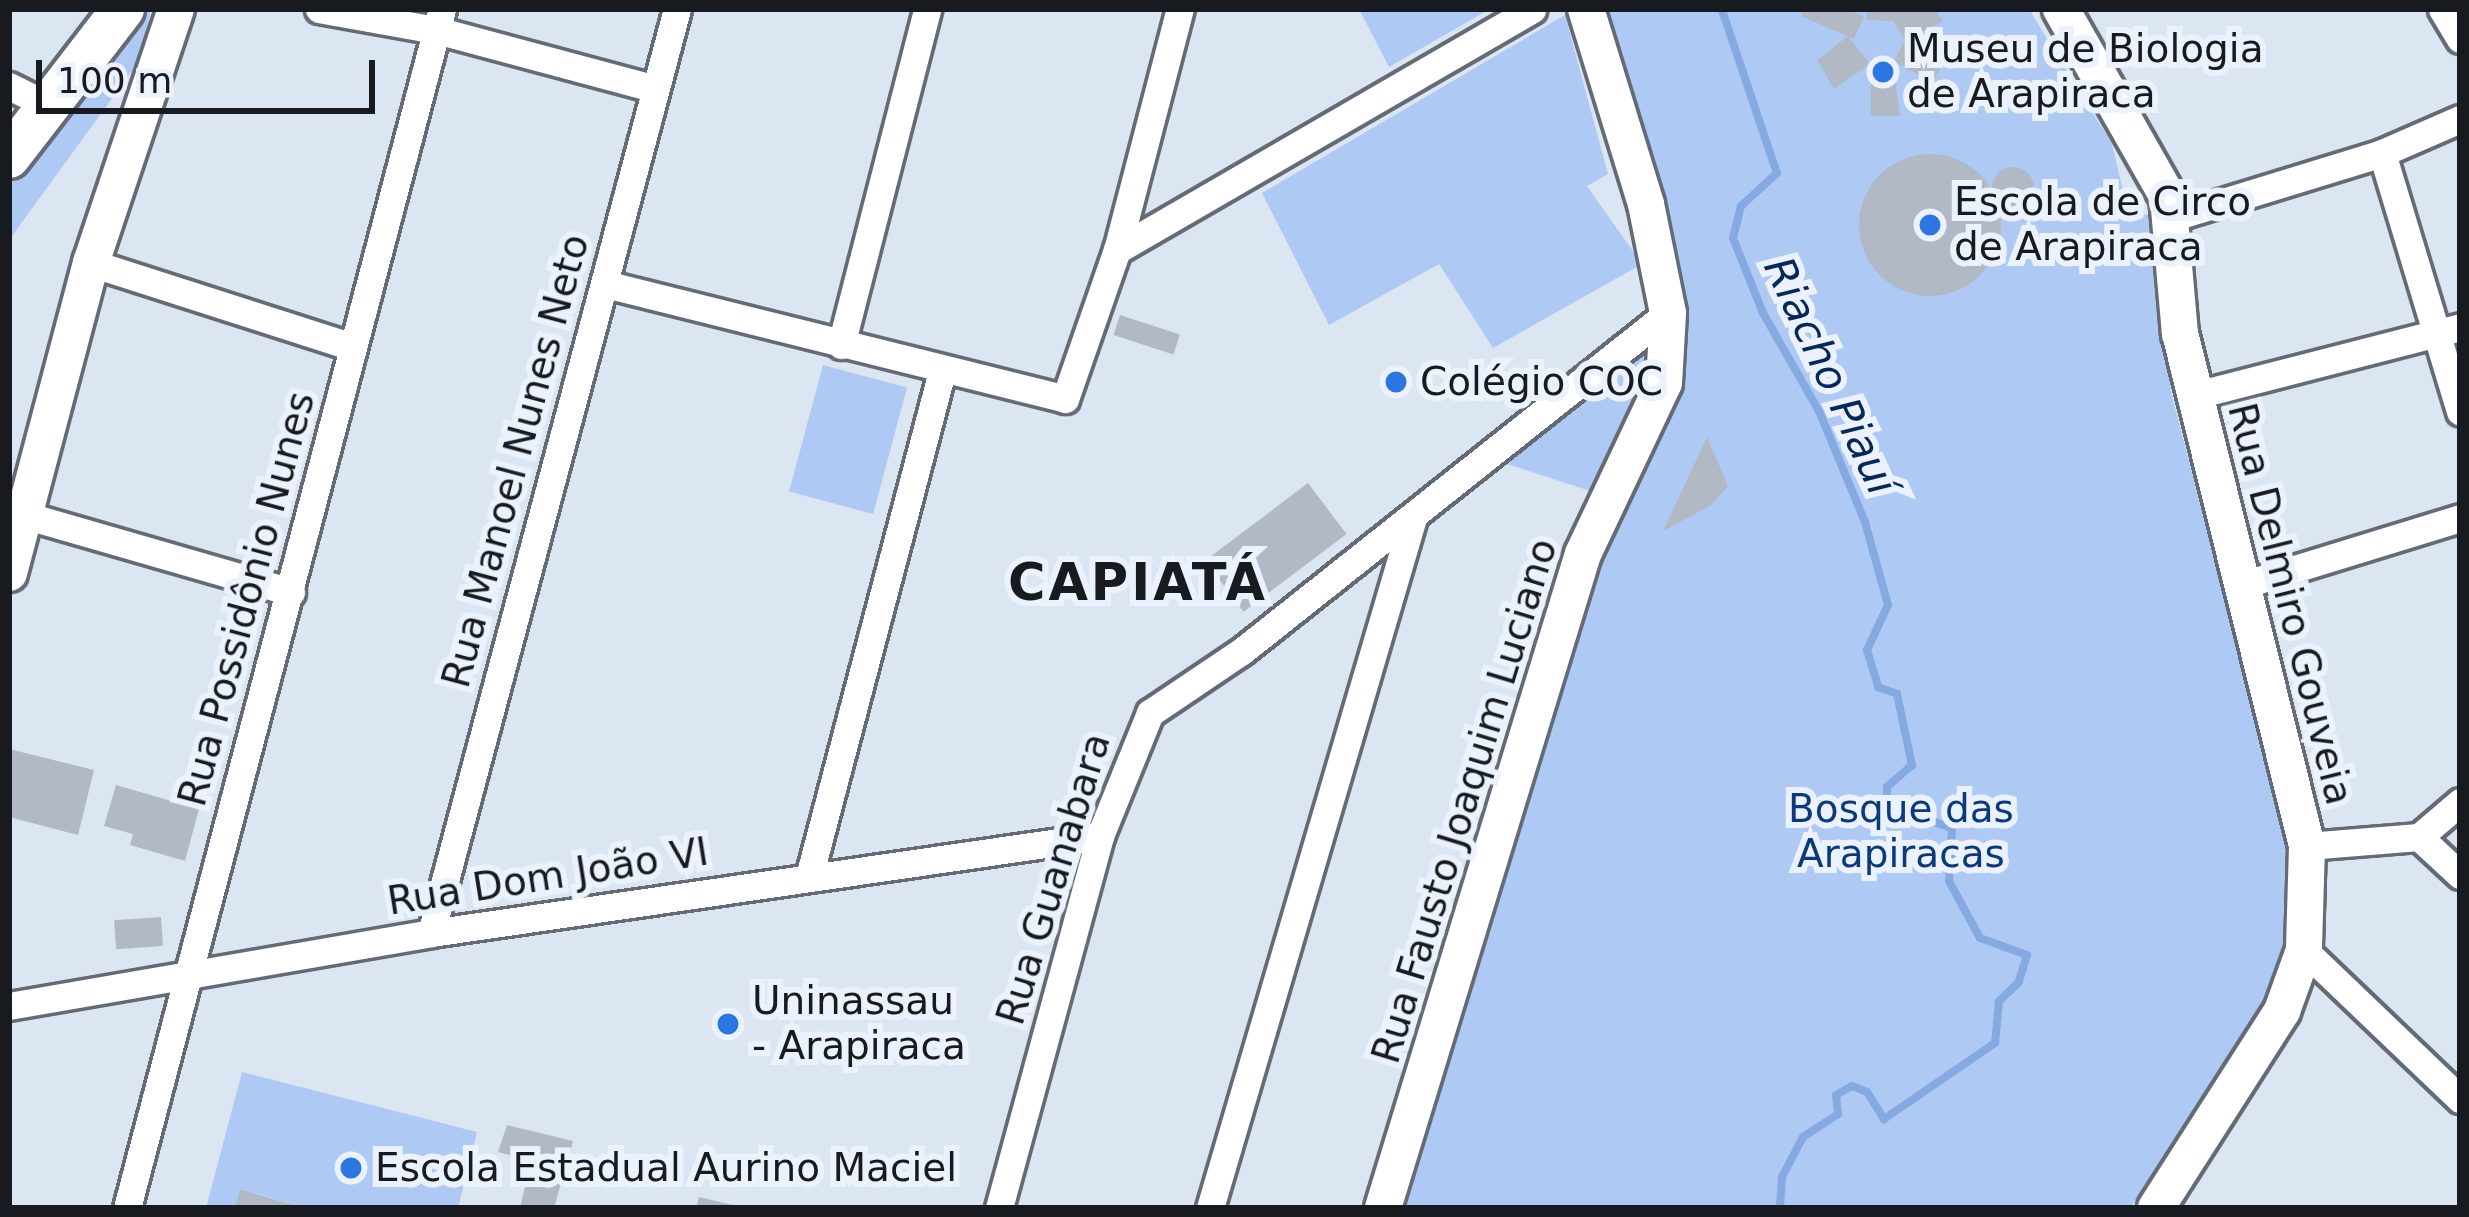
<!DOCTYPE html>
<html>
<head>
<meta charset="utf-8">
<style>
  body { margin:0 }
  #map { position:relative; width:2469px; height:1217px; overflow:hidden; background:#dce5f2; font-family:"DejaVu Sans",sans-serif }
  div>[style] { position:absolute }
  .green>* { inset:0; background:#aecaf4; transform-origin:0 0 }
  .stream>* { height:8px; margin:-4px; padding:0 4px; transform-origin:4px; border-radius:4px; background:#85aae2 }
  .building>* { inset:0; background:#b1b9c5; transform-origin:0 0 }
  .round { border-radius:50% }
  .roads { filter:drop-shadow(3px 0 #646b77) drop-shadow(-3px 0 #646b77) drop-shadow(0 3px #646b77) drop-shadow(0 -3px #646b77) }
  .street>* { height:27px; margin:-13.5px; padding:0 13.5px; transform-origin:13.5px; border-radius:13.5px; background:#fff }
  .secondary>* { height:36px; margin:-18px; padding:0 18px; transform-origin:18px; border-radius:18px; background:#fff }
  .primary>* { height:42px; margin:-21px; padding:0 21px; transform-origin:21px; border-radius:21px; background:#fff }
  .dots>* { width:33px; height:33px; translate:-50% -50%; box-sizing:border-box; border:6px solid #ebf2fd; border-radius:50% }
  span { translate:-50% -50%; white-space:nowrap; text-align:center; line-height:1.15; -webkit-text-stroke:12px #ebf2fd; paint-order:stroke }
  .poi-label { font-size:39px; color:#171a1f }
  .left { translate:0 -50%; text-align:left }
  .street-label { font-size:39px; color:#171a1f }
  .park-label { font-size:39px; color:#0b3a7c }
  .water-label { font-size:42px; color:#052859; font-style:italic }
  .district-label { font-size:51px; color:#171a1f; font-weight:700; letter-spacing:3px }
  .frame { position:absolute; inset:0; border:12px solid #171a1f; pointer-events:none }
  .scale { position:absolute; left:36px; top:60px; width:339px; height:54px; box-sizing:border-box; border:6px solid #171a1f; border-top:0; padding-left:15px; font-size:36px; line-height:42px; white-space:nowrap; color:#171a1f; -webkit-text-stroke:9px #ebf2fd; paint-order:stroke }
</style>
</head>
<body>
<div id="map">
  <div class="green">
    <div style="clip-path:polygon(123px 9px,151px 9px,140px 60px,9px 240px,9px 157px)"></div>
    <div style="clip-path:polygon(1359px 9px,1490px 9px,1389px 67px)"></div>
    <div style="clip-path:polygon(1595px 9px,2029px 9px,2112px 144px,2128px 212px,2149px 215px,2171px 392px,2290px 854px,2287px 952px,2244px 1046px,2130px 1208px,1402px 1208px,1495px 917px,1489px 902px,1593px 561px,1681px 358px)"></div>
    <div style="clip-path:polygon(1565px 15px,1608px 174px,1587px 186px,1642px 264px,1493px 348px,1439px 264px,1329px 325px,1262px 193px)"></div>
    <div style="clip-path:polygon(1668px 313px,1612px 498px,1489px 458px)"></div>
    <div style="left:823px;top:365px;width:87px;height:131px;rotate:15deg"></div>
    <div style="clip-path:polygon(242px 1072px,477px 1132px,458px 1208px,305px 1208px,241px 1189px,235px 1208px,206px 1208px)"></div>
  </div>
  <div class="stream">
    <div style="left:1722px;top:10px;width:172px;rotate:71.4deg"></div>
    <div style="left:1777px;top:173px;width:49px;rotate:137.5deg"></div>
    <div style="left:1741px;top:206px;width:33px;rotate:104deg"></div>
    <div style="left:1733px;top:238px;width:81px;rotate:68.2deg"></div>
    <div style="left:1763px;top:313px;width:113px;rotate:60.3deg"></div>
    <div style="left:1819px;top:411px;width:120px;rotate:67.5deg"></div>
    <div style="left:1865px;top:522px;width:86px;rotate:74.5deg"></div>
    <div style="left:1888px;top:605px;width:50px;rotate:115deg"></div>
    <div style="left:1867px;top:650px;width:39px;rotate:73deg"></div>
    <div style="left:1878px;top:687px;width:20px;rotate:20deg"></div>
    <div style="left:1897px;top:694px;width:73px;rotate:78.1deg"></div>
    <div style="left:1912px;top:765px;width:33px;rotate:139deg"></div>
    <div style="left:1887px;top:787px;width:19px;rotate:90deg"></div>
    <div style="left:1887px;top:806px;width:69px;rotate:18.7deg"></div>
    <div style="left:1952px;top:828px;width:53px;rotate:93.2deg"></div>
    <div style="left:1949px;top:881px;width:65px;rotate:61.5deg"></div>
    <div style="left:1980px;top:938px;width:50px;rotate:19.9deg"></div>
    <div style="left:2027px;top:955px;width:28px;rotate:107deg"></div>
    <div style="left:2019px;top:982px;width:28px;rotate:136deg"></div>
    <div style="left:1999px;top:1001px;width:42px;rotate:95.4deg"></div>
    <div style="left:1995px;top:1043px;width:135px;rotate:145.6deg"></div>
    <div style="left:1884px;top:1119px;width:32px;rotate:-122deg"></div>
    <div style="left:1867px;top:1092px;width:16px;rotate:-158deg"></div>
    <div style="left:1852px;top:1086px;width:18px;rotate:151deg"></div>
    <div style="left:1836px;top:1095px;width:19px;rotate:84deg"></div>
    <div style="left:1838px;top:1114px;width:42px;rotate:146.7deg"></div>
    <div style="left:1803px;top:1137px;width:45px;rotate:117.7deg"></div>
    <div style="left:1782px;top:1177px;width:31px;rotate:94deg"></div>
  </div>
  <div class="building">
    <div style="clip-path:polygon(1804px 9px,1847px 9px,1864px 17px,1854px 39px,1801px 16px)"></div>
    <div style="clip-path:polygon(1866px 9px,1935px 9px,1943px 21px,1910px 38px,1947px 58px,1932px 82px,1894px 62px,1905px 40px,1893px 21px,1867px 20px)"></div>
    <div style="clip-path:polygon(1848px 36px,1870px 64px,1834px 89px,1817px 60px)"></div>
    <div style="clip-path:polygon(1892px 58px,1900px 116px,1871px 116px,1871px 59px)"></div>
    <div class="round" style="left:1859px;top:154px;width:142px;height:142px"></div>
    <div class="round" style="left:1992px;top:167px;width:42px;height:42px"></div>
    <div style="left:1120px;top:315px;width:63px;height:21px;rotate:18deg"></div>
    <div style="clip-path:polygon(1707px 437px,1728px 486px,1710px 506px,1663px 531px)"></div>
    <div style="left:1308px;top:483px;width:64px;height:129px;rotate:53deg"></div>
    <div style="clip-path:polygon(9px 749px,94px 770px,78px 835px,9px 817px)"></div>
    <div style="clip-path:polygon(116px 785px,199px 809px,185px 861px,130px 845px,133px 834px,104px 826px)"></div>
    <div style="left:161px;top:917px;width:29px;height:47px;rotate:86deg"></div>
    <div style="clip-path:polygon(507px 1125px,573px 1141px,554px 1208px,520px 1208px,531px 1160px,498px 1152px)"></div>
    <div style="clip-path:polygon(240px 1189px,301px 1207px,300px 1208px,235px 1208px)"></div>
    <div style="clip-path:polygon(699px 1197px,737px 1206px,737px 1208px,696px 1208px)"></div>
  </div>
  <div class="roads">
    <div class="street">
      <div style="left:319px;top:9px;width:119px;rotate:10.2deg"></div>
      <div style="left:436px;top:30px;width:225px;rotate:15deg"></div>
      <div style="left:2442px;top:9px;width:35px;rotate:59deg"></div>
      <div style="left:9px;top:86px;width:42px;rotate:26.6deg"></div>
      <div style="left:2382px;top:153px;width:270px;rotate:73.2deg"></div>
      <div style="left:2171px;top:218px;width:221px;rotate:-17.1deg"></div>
      <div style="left:2382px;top:153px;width:85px;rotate:-23.6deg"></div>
      <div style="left:1117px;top:250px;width:480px;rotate:-30.1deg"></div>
      <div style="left:91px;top:263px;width:275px;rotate:17.8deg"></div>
      <div style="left:605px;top:284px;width:474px;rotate:14deg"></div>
      <div style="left:1065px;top:399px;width:158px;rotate:-70.8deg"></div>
      <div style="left:1117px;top:250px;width:249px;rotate:-75.4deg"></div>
      <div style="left:841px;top:345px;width:347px;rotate:-75.6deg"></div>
      <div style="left:2196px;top:395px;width:273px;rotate:-14.4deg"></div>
      <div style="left:24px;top:515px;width:278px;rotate:16.1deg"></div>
      <div style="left:2246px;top:584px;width:224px;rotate:-17.1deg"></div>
      <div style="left:2419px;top:837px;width:56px;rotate:42.8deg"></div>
      <div style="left:2307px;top:846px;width:112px;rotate:-4.6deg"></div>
      <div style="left:2419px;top:837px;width:54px;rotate:-40.5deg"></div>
      <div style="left:809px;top:877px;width:523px;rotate:-75.27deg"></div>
      <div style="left:431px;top:933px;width:956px;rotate:-75.09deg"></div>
      <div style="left:2304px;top:950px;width:216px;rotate:43.7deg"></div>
      <div style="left:9px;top:1006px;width:428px;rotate:-9.8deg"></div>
      <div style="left:431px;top:933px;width:676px;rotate:-8.25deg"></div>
      <div style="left:127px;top:1208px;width:1240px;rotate:-75.28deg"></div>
      <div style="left:999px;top:1208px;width:385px;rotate:-74.8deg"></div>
      <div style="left:1100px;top:836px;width:133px;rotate:-67.9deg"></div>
      <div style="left:1150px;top:713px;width:111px;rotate:-34deg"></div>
      <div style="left:1242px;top:651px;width:544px;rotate:-38.43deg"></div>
      <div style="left:1210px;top:1208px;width:719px;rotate:-73.61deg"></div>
    </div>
    <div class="secondary">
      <div style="left:2061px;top:9px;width:216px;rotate:60.4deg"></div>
      <div style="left:2168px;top:197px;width:137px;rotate:85deg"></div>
      <div style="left:2180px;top:333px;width:528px;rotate:76.1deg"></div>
      <div style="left:2307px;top:846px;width:104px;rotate:91.7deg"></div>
      <div style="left:2304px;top:950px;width:65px;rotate:109.8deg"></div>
      <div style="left:2282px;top:1011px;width:234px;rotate:122.6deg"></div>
      <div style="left:9px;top:573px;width:321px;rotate:-75.2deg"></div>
      <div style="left:91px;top:263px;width:268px;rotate:-71.5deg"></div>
      <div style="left:1383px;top:1208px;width:684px;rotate:-73deg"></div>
      <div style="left:1583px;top:554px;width:189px;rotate:-64.7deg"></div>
      <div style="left:1664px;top:383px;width:70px;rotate:-86.7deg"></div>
      <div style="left:1668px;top:313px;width:111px;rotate:-101.4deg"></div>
      <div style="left:1646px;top:204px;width:204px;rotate:-107.1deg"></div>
    </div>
    <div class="primary">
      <div style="left:9px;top:157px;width:187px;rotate:-52.4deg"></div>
    </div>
  </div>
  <div class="dots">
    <div style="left:1883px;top:72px;background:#2b76e1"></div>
    <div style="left:1930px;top:225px;background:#2b76e1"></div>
    <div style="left:1396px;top:382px;background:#2b76e1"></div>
    <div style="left:728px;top:1024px;background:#2b76e1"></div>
    <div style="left:351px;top:1168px;background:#2b76e1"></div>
  </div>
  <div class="poi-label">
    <span class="left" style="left:1907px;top:72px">Museu de Biologia<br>de Arapiraca</span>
    <span class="left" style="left:1954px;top:225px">Escola de Circo<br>de Arapiraca</span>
    <span class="left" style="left:1420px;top:382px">Colégio COC</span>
    <span class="left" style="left:752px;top:1024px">Uninassau<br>- Arapiraca</span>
    <span class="left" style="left:375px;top:1168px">Escola Estadual Aurino Maciel</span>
  </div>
  <div class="street-label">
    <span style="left:516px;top:461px;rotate:-75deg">Rua Manoel Nunes Neto</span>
    <span style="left:247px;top:599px;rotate:-75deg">Rua Possidônio Nunes</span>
    <span style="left:2290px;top:604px;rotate:76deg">Rua Delmiro Gouveia</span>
    <span style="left:1465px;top:801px;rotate:-73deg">Rua Fausto Joaquim Luciano</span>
    <span style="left:548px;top:877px;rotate:-9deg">Rua Dom João VI</span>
    <span style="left:1054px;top:879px;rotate:-73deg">Rua Guanabara</span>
  </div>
  <div class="park-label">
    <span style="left:1901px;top:832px">Bosque das<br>Arapiracas</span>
  </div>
  <div class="water-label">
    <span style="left:1830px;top:376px;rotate:65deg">Riacho Piauí</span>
  </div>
  <div class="district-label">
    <span style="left:1138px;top:583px">CAPIATÁ</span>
  </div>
  <div class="frame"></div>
  <div class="scale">100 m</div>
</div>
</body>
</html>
